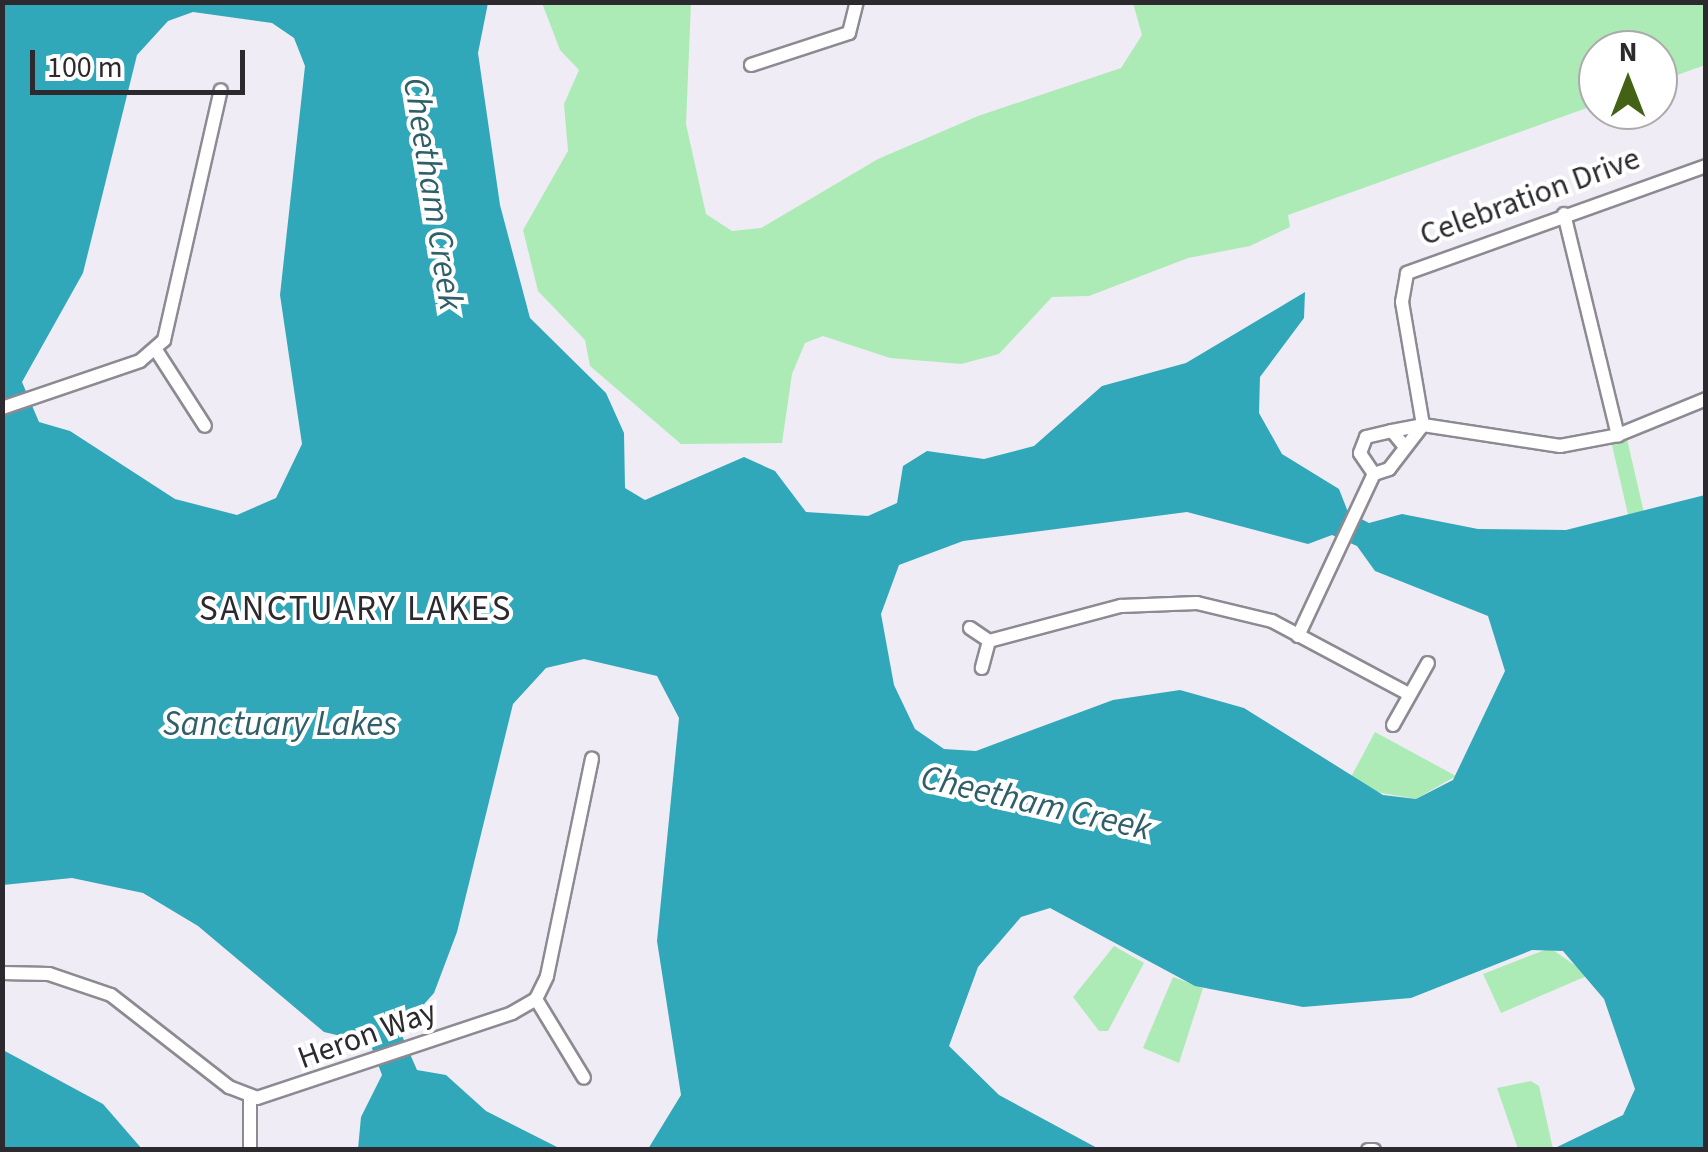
<!DOCTYPE html>
<html>
<head>
<meta charset="utf-8">
<style>
  body { margin:0 }
  #map { position:relative; width:1708px; height:1152px; overflow:hidden; background:#f0ecf5; font-family:"Source Sans 3",sans-serif }
  div>[style] { position:absolute }
  .green>* { inset:0; background:#adebb6; transform-origin:0 0 }
  .water>* { inset:0; background:#31a7ba }
  .roads { filter:drop-shadow(2px 0 #8e8a92) drop-shadow(-2px 0 #8e8a92) drop-shadow(0 2px #8e8a92) drop-shadow(0 -2px #8e8a92) }
  .street>* { height:12px; margin:-6px; padding:0 6px; transform-origin:6px; border-radius:6px; background:#fff }
  span { translate:-50% -50%; white-space:nowrap; text-align:center; line-height:1.15; -webkit-text-stroke:8px #fff; paint-order:stroke }
  .street-label { font-size:32px; color:#2c2a2e }
  .water-label { font-size:35px; color:#2f5f68; font-style:italic }
  .neighbourhood-label { font-size:35px; color:#2c2a2e; letter-spacing:2.5px }
  .frame { position:absolute; inset:0; border:5px solid #2c2a2e; pointer-events:none }
  .north { position:absolute; left:1578px; top:30px; width:100px; height:100px; box-sizing:border-box; background:#fff; border:2px solid #abaaab; border-radius:50%; rotate:0deg; font-size:28px; font-weight:700; line-height:40px; text-align:center; color:#2c2a2e }
  .north::after { content:''; display:block; margin:auto; width:35px; height:45px; background:#446216; clip-path:polygon(50% 0,100% 100%,50% 72%,0 100%) }
  .scale { position:absolute; left:30px; top:50px; width:215px; height:45px; box-sizing:border-box; border:5px solid #2c2a2e; border-top:0; padding-left:12px; font-size:30px; line-height:35px; white-space:nowrap; color:#2c2a2e; -webkit-text-stroke:8px #fff; paint-order:stroke }
</style>
</head>
<body>
<div id="map">
  <div class="green">
    <div style="clip-path:polygon(542px 3px,691px 3px,686px 124px,706px 214px,732px 231px,761px 228px,878px 159px,978px 116px,1121px 68px,1142px 35px,1133px 3px,1705px 3px,1705px 65px,1658px 82px,1658px 50px,1598px 50px,1598px 104px,1288px 215px,1290px 227px,1250px 246px,1188px 258px,1089px 296px,1052px 297px,999px 354px,961px 364px,890px 358px,823px 336px,805px 343px,792px 374px,782px 443px,681px 444px,590px 366px,585px 340px,538px 291px,523px 230px,568px 151px,564px 104px,579px 70px,560px 50px)"></div>
    <div style="left:1627px;top:439px;width:79px;height:16px;rotate:77deg"></div>
    <div style="clip-path:polygon(1375px 732px,1456px 776px,1416px 799px,1376px 792px,1351px 777px)"></div>
    <div style="clip-path:polygon(1114px 946px,1144px 963px,1108px 1031px,1099px 1031px,1073px 997px)"></div>
    <div style="clip-path:polygon(1550px 948px,1589px 975px,1501px 1013px,1483px 974px)"></div>
    <div style="clip-path:polygon(1173px 977px,1203px 988px,1179px 1063px,1143px 1048px)"></div>
    <div style="clip-path:polygon(1531px 1081px,1539px 1086px,1553px 1149px,1518px 1149px,1497px 1088px)"></div>
  </div>
  <div class="water">
    <div style="clip-path:polygon(evenodd,3px 3px,488px 3px,478px 53px,500px 205px,530px 318px,606px 393px,624px 433px,625px 488px,645px 500px,744px 457px,775px 471px,806px 512px,868px 516px,897px 503px,903px 466px,927px 451px,984px 459px,1034px 446px,1102px 386px,1186px 363px,1305px 292px,1304px 318px,1260px 377px,1259px 413px,1282px 454px,1339px 489px,1348px 512px,1369px 523px,1402px 514px,1478px 529px,1566px 530px,1705px 495px,1705px 1149px,1553px 1149px,1623px 1115px,1635px 1089px,1604px 999px,1563px 951px,1532px 950px,1411px 998px,1303px 1007px,1195px 986px,1050px 908px,1021px 917px,978px 967px,949px 1046px,999px 1095px,1099px 1149px,648px 1149px,681px 1095px,657px 941px,679px 718px,657px 676px,584px 659px,546px 668px,513px 704px,457px 932px,434px 993px,400px 1031px,417px 1070px,446px 1075px,486px 1111px,561px 1149px,358px 1149px,361px 1117px,382px 1075px,370px 1043px,324px 1032px,198px 926px,143px 893px,72px 878px,3px 885px,3px 3px,193px 12px,272px 23px,294px 38px,305px 66px,280px 295px,302px 444px,276px 498px,237px 515px,175px 499px,70px 431px,39px 422px,22px 382px,83px 273px,137px 55px,168px 21px,193px 12px,3px 3px,1187px 512px,1308px 544px,1332px 535px,1357px 546px,1375px 571px,1488px 616px,1505px 671px,1453px 780px,1416px 799px,1383px 795px,1244px 708px,1180px 690px,1113px 700px,976px 751px,944px 749px,915px 729px,894px 685px,881px 614px,899px 565px,963px 541px,1187px 512px)"></div>
    <div style="clip-path:polygon(3px 1050px,103px 1104px,142px 1149px,3px 1149px)"></div>
  </div>
  <div class="roads">
    <div class="street">
      <div style="left:751px;top:65px;width:103px;rotate:-18.1deg"></div>
      <div style="left:849px;top:33px;width:32px;rotate:-76deg"></div>
      <div style="left:1564px;top:214px;width:228px;rotate:76.3deg"></div>
      <div style="left:156px;top:350px;width:90px;rotate:57.2deg"></div>
      <div style="left:2px;top:408px;width:146px;rotate:-18.8deg"></div>
      <div style="left:140px;top:361px;width:32px;rotate:-41deg"></div>
      <div style="left:164px;top:340px;width:256px;rotate:-77.2deg"></div>
      <div style="left:1423px;top:425px;width:125px;rotate:-99.7deg"></div>
      <div style="left:1402px;top:302px;width:29px;rotate:-80deg"></div>
      <div style="left:1407px;top:273px;width:318px;rotate:-19.7deg"></div>
      <div style="left:1392px;top:431px;width:32px;rotate:-11deg"></div>
      <div style="left:1423px;top:425px;width:139px;rotate:8.7deg"></div>
      <div style="left:1560px;top:446px;width:59px;rotate:-10.7deg"></div>
      <div style="left:1618px;top:435px;width:95px;rotate:-22.2deg"></div>
      <div style="left:1374px;top:474px;width:25px;rotate:-124deg"></div>
      <div style="left:1360px;top:453px;width:17px;rotate:-69deg"></div>
      <div style="left:1366px;top:437px;width:27px;rotate:-13deg"></div>
      <div style="left:1392px;top:431px;width:19px;rotate:51deg"></div>
      <div style="left:1374px;top:474px;width:16px;rotate:-18deg"></div>
      <div style="left:1389px;top:469px;width:56px;rotate:-52.3deg"></div>
      <div style="left:970px;top:628px;width:23px;rotate:34deg"></div>
      <div style="left:989px;top:641px;width:28px;rotate:105deg"></div>
      <div style="left:1298px;top:636px;width:179px;rotate:-64.9deg"></div>
      <div style="left:989px;top:641px;width:137px;rotate:-14.9deg"></div>
      <div style="left:1121px;top:606px;width:76px;rotate:-2.3deg"></div>
      <div style="left:1197px;top:603px;width:77px;rotate:13.5deg"></div>
      <div style="left:1272px;top:621px;width:155px;rotate:28.1deg"></div>
      <div style="left:1393px;top:725px;width:71px;rotate:-60.6deg"></div>
      <div style="left:2px;top:973px;width:47px;rotate:1.2deg"></div>
      <div style="left:49px;top:974px;width:65px;rotate:18.7deg"></div>
      <div style="left:111px;top:995px;width:150px;rotate:37.9deg"></div>
      <div style="left:229px;top:1087px;width:30px;rotate:21deg"></div>
      <div style="left:257px;top:1098px;width:269px;rotate:-18.4deg"></div>
      <div style="left:512px;top:1013px;width:28px;rotate:-30deg"></div>
      <div style="left:536px;top:999px;width:25px;rotate:-64deg"></div>
      <div style="left:547px;top:976px;width:222px;rotate:-78.3deg"></div>
      <div style="left:536px;top:999px;width:92px;rotate:58.7deg"></div>
      <div style="left:250px;top:1150px;width:52px;rotate:-90deg"></div>
      <div style="left:1368px;top:1150px;width:6px"></div>
    </div>
  </div>
  <div class="street-label">
    <span style="left:1530px;top:197px;rotate:-20deg">Celebration Drive</span>
    <span style="left:367px;top:1035px;rotate:-20deg">Heron Way</span>
  </div>
  <div class="water-label">
    <span style="left:433px;top:194px;rotate:81deg">Cheetham Creek</span>
    <span style="left:280px;top:724px">Sanctuary Lakes</span>
    <span style="left:1036px;top:803px;rotate:13deg">Cheetham Creek</span>
  </div>
  <div class="neighbourhood-label">
    <span style="left:356px;top:609px">SANCTUARY LAKES</span>
  </div>
  <div class="frame"></div>
  <div class="north">N</div>
  <div class="scale">100 m</div>
</div>
</body>
</html>
